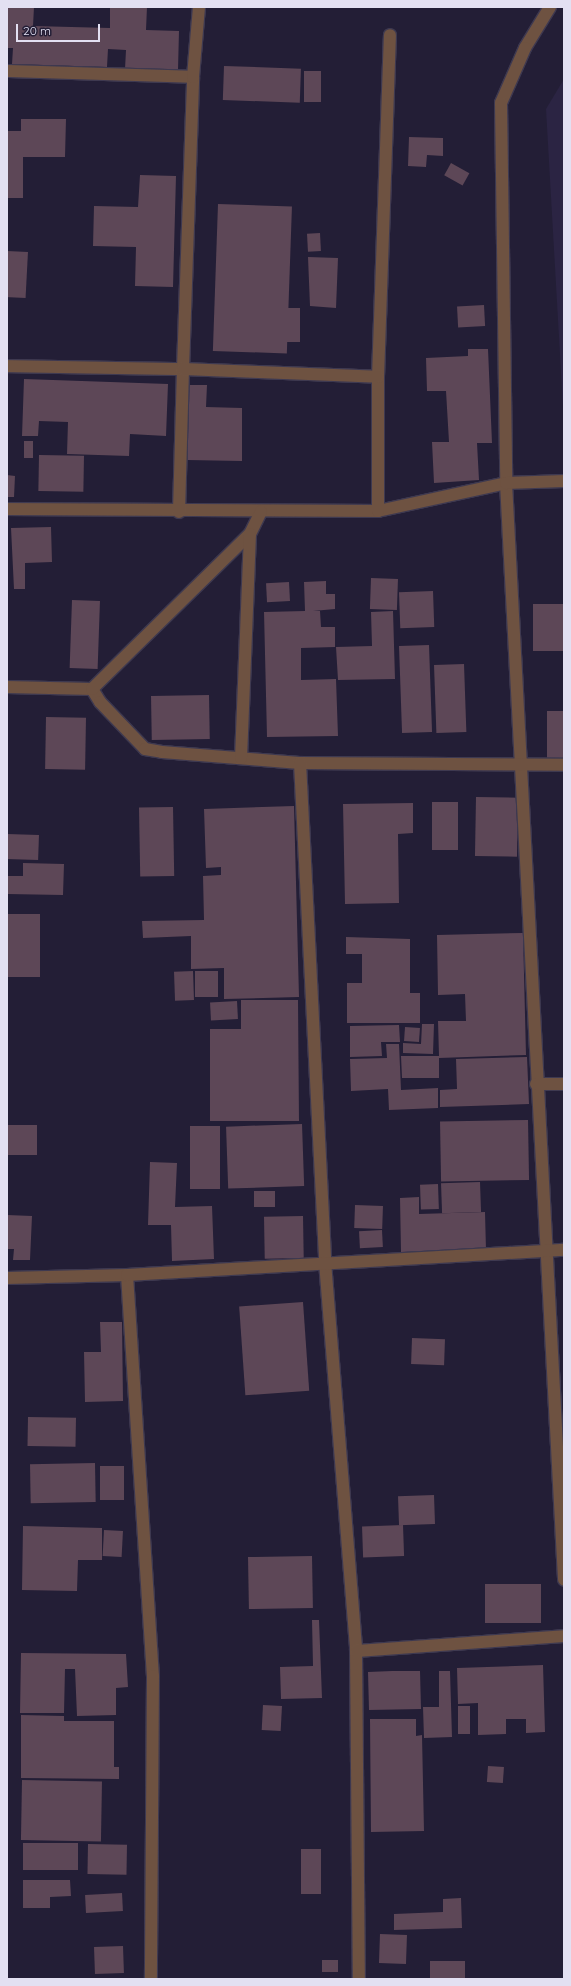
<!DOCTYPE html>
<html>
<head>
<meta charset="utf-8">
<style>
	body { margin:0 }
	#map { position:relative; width:571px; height:1986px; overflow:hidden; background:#231e36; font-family:Quicksand,sans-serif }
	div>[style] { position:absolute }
	.built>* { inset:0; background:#2b2443 }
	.building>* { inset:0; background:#5d4757; transform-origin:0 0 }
	.roads { filter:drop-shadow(1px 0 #3e3950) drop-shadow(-1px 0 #3e3950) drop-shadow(0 1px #3e3950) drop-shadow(0 -1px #3e3950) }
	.street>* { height:12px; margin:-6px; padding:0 6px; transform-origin:6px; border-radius:6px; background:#6e5241 }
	span { translate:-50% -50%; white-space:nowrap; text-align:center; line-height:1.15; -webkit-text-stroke:3px #231e36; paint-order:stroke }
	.frame { position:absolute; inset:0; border:8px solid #e3e0f2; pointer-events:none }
	.scale { position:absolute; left:16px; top:24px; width:84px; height:18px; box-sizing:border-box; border:2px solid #e3e0f2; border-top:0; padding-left:5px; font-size:12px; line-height:14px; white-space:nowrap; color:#e3e0f2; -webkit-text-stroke:3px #231e36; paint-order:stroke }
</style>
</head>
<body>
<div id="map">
	<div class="built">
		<div style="clip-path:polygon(564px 79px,564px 425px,546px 109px)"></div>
	</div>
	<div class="building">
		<div style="clip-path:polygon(7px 7px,34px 7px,33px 26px,110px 28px,110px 7px,147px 7px,146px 30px,179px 31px,178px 70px,125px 69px,126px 50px,108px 49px,107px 67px,12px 64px,13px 48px,7px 48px)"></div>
		<div style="left:224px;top:66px;width:77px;height:34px;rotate:2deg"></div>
		<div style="left:304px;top:71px;width:17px;height:31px"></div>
		<div style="clip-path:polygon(21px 119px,66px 119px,65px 157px,23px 157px,23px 198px,7px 198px,7px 131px,21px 131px)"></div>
		<div style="clip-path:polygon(409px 137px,443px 138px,443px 156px,427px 155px,426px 167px,408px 166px)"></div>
		<div style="left:451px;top:163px;width:21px;height:14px;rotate:29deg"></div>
		<div style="clip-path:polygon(140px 175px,176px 176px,173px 287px,135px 286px,136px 247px,93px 246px,94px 206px,138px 207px)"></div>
		<div style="left:218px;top:204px;width:74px;height:147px;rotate:2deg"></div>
		<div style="left:320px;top:233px;width:18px;height:13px;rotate:87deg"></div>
		<div style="left:7px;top:251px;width:21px;height:46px;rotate:3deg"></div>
		<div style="clip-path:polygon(308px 257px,338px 258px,336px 308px,310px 306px)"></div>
		<div style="left:484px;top:305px;width:21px;height:27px;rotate:87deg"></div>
		<div style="left:285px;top:308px;width:15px;height:34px"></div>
		<div style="clip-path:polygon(468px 349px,488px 349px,492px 443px,477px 443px,479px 480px,434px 483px,432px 442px,449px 442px,446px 391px,427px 391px,426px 358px,468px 356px)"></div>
		<div style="clip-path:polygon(24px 379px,168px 384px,166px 436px,130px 434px,129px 456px,67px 454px,68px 422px,39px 421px,38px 436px,22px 436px)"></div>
		<div style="clip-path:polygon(189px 385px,207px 385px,206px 407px,242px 408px,242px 461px,187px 460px)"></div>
		<div style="left:24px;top:441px;width:9px;height:17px"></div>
		<div style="left:39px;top:455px;width:45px;height:36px;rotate:1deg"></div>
		<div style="clip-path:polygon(7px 475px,15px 476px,14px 497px,7px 497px)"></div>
		<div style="clip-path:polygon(51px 527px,52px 562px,25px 563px,25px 589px,14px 589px,11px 528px)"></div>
		<div style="left:371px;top:578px;width:27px;height:31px;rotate:2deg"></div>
		<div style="clip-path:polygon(326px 581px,326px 594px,335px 594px,335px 609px,313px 611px,320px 611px,321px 627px,335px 627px,335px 647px,301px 648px,301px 680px,336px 679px,338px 736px,267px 737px,264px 612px,305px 611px,304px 582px)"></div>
		<div style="left:289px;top:582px;width:19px;height:23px;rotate:87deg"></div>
		<div style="left:433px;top:591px;width:36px;height:34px;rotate:88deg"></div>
		<div style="left:72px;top:600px;width:28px;height:68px;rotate:2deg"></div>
		<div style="left:564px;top:604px;width:47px;height:31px;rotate:90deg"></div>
		<div style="clip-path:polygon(393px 611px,395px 679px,338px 680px,336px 647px,372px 646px,371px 612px)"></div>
		<div style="left:429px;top:645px;width:87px;height:30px;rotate:88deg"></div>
		<div style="left:464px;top:664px;width:68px;height:30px;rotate:88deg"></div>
		<div style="left:209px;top:695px;width:44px;height:58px;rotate:89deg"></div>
		<div style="left:547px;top:711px;width:17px;height:54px"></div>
		<div style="left:46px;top:717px;width:40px;height:52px;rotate:1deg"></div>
		<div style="left:476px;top:797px;width:42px;height:59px;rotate:1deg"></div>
		<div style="left:432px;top:802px;width:26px;height:48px"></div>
		<div style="clip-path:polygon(413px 803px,413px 833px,398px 834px,399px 903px,345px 904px,343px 804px)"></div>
		<div style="clip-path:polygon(294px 806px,299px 997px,224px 999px,224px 968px,191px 969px,191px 936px,143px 938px,142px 921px,204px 920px,203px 876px,221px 875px,221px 867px,206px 868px,204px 809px)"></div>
		<div style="left:173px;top:807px;width:69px;height:34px;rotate:89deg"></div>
		<div style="left:7px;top:834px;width:32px;height:25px;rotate:2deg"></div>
		<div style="clip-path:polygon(23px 863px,64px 864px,63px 895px,7px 894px,7px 876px,23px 876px)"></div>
		<div style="left:7px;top:914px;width:33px;height:63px"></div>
		<div style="clip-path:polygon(523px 933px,526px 1055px,439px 1058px,439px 1078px,402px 1078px,401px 1056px,439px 1056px,438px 1021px,466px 1021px,465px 994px,438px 995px,437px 935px)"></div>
		<div style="clip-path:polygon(346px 937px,410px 939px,410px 993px,420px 993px,420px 1023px,347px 1023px,347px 983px,362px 983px,362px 954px,346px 954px)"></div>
		<div style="left:193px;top:971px;width:29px;height:19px;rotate:88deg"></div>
		<div style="left:218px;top:971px;width:26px;height:23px;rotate:90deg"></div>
		<div style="clip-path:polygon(241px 1000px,298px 1000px,299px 1121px,210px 1121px,210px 1029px,241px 1029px)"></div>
		<div style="left:237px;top:1001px;width:18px;height:27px;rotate:87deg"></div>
		<div style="clip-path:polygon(422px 1024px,434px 1024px,433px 1054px,403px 1053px,403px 1043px,421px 1044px)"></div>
		<div style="clip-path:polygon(399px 1025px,400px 1042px,381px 1042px,382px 1056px,350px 1057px,350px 1026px)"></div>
		<div style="left:405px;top:1027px;width:15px;height:14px;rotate:4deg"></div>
		<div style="clip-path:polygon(386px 1044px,399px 1044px,401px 1090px,438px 1088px,438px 1108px,389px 1110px,388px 1089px,351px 1091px,350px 1059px,387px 1058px)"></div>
		<div style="clip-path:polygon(527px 1057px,529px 1104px,440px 1107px,440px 1090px,457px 1089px,456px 1059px)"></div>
		<div style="left:528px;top:1120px;width:60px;height:88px;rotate:89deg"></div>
		<div style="left:302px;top:1124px;width:62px;height:76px;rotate:88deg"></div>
		<div style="left:7px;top:1125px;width:30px;height:30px"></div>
		<div style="left:190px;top:1126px;width:30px;height:63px"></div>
		<div style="clip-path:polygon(150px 1162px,177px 1163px,175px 1207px,212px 1206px,214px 1259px,172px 1261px,171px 1225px,148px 1225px)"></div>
		<div style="left:480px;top:1182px;width:30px;height:39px;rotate:88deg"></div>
		<div style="left:438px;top:1184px;width:25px;height:18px;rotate:88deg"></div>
		<div style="left:275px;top:1191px;width:16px;height:21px;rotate:90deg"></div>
		<div style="clip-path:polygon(419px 1197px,419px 1214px,485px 1212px,486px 1250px,401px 1252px,400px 1198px)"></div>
		<div style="left:355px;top:1205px;width:28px;height:23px;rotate:2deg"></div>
		<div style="clip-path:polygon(7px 1215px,32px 1216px,30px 1260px,13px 1260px,14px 1249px,7px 1249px)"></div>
		<div style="left:303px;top:1216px;width:42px;height:39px;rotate:89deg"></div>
		<div style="left:382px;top:1230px;width:17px;height:23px;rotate:87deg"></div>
		<div style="left:303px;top:1302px;width:89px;height:64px;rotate:86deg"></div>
		<div style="clip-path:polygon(100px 1322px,122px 1322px,123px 1401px,85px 1402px,84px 1352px,101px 1352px)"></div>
		<div style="left:412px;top:1338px;width:33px;height:26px;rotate:2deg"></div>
		<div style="left:28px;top:1417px;width:48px;height:29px;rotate:1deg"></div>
		<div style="left:95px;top:1463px;width:39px;height:65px;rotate:89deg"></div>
		<div style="left:100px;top:1466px;width:24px;height:34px"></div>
		<div style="left:434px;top:1495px;width:29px;height:36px;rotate:88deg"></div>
		<div style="left:403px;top:1525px;width:31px;height:41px;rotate:88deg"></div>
		<div style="clip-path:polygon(23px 1526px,102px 1528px,102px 1560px,78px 1560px,77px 1591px,22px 1590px)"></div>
		<div style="left:104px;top:1530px;width:19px;height:26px;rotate:3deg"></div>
		<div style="left:312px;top:1556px;width:52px;height:64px;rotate:89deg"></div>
		<div style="left:541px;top:1584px;width:39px;height:56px;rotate:90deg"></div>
		<div style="clip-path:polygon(312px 1620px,319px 1620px,322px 1698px,281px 1699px,280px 1667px,313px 1666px)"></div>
		<div style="clip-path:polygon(21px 1653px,126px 1654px,128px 1687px,116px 1688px,116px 1715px,77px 1716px,75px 1669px,65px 1669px,64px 1713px,20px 1713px)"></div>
		<div style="clip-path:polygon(543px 1665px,545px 1732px,526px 1733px,526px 1719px,506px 1719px,506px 1734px,478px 1735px,478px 1703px,458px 1704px,457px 1668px)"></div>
		<div style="clip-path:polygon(392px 1671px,420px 1671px,421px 1709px,369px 1710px,368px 1672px)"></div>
		<div style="clip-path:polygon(439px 1671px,450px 1671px,452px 1737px,424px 1738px,423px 1707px,439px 1707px)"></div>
		<div style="left:263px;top:1705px;width:19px;height:25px;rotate:3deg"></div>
		<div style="left:458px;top:1706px;width:12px;height:28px"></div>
		<div style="clip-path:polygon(21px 1715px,64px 1716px,64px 1721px,114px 1721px,114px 1767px,119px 1767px,119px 1779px,21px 1778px)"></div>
		<div style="clip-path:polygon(370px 1719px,416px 1719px,416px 1736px,422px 1735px,424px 1831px,371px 1832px)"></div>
		<div style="left:488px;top:1766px;width:16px;height:16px;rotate:4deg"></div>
		<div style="left:22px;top:1780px;width:80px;height:60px;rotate:1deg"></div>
		<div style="left:23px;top:1843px;width:55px;height:27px"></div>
		<div style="left:88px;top:1844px;width:39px;height:30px;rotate:1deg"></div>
		<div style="left:301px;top:1849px;width:20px;height:45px"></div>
		<div style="clip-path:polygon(23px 1880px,70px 1880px,71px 1896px,50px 1897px,50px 1908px,23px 1908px)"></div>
		<div style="left:122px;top:1893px;width:18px;height:37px;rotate:87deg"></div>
		<div style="clip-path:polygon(461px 1898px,462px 1928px,394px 1930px,394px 1914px,443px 1912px,443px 1899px)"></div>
		<div style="left:380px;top:1934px;width:27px;height:29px;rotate:2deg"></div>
		<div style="left:123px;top:1946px;width:27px;height:29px;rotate:88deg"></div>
		<div style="left:338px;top:1960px;width:12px;height:16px;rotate:90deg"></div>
		<div style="left:465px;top:1961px;width:18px;height:35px;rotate:90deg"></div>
	</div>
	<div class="roads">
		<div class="street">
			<div style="left:550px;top:7px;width:48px;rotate:121.4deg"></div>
			<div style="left:525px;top:48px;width:60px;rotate:113.6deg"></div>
			<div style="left:501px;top:103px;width:380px;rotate:89.2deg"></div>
			<div style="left:506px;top:483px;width:1098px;rotate:86.97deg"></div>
			<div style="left:7px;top:71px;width:186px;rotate:1.8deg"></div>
			<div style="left:7px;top:366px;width:176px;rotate:1deg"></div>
			<div style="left:183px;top:369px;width:292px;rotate:-88deg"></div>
			<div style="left:193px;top:77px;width:70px;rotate:-85.1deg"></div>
			<div style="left:7px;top:509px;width:371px;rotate:0.3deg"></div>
			<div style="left:378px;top:511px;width:131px;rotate:-12.3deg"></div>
			<div style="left:506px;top:483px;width:58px;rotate:-2deg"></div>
			<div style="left:378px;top:511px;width:134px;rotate:-90deg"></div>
			<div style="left:378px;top:377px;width:342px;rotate:-88deg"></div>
			<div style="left:179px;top:512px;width:143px;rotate:-88.4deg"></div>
			<div style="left:183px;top:369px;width:195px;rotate:2.3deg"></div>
			<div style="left:7px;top:687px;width:85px;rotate:1.3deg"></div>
			<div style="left:92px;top:689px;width:15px;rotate:58deg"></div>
			<div style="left:100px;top:702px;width:65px;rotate:46.2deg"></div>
			<div style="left:145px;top:749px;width:17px;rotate:10deg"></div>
			<div style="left:162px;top:752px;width:138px;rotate:4.6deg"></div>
			<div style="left:300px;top:763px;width:264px;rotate:0.4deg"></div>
			<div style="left:92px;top:689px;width:221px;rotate:-44.5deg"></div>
			<div style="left:250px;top:534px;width:25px;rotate:-64deg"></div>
			<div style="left:241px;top:758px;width:224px;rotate:-87.7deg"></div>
			<div style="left:300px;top:763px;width:500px;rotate:87.1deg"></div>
			<div style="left:325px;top:1262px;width:390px;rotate:85.4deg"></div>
			<div style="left:356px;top:1651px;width:328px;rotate:89.5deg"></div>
			<div style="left:536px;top:1084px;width:28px"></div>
			<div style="left:127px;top:1275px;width:402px;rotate:86.3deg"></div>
			<div style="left:153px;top:1676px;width:303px;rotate:90.4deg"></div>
			<div style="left:7px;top:1278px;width:120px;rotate:-1.4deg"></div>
			<div style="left:127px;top:1275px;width:438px;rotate:-3.3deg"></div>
			<div style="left:356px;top:1651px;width:209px;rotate:-4.1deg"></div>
		</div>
	</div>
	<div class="frame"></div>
	<div class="scale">20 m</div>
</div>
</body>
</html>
